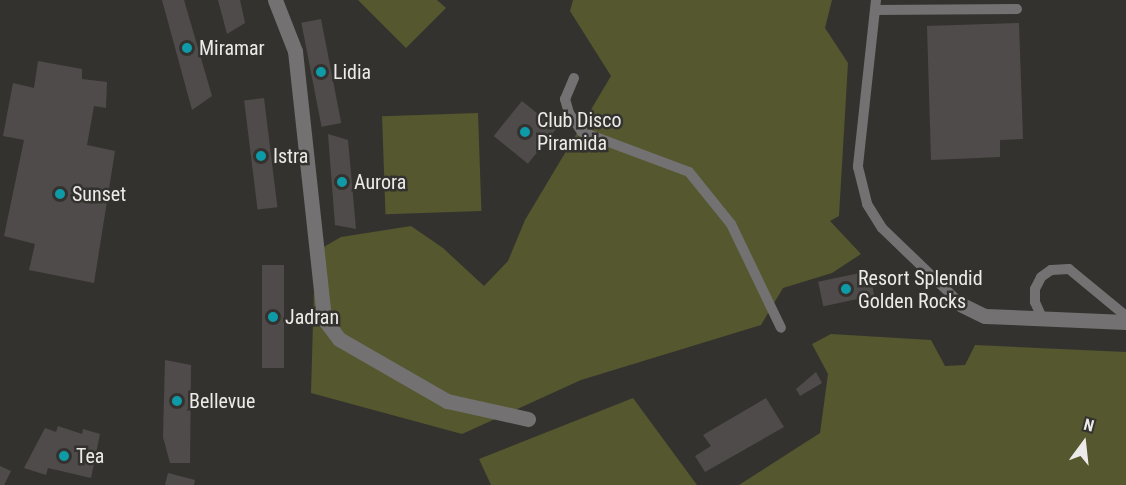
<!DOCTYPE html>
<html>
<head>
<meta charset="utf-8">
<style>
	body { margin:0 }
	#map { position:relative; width:1126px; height:485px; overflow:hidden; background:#34322f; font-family:"Roboto Condensed",sans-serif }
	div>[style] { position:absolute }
	.green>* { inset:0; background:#55572e; transform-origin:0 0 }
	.building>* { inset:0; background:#504b4b; transform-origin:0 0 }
	.service>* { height:10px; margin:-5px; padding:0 5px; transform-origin:5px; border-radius:5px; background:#737171 }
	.minor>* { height:15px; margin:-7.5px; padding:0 7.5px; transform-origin:7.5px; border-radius:7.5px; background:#737171 }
	.dots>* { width:16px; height:16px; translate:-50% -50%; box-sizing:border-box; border:3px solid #34322f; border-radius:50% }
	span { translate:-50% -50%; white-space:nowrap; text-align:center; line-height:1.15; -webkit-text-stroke:5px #34322f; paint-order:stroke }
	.poi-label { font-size:20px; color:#edebe9 }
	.left { translate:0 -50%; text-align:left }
	.north { position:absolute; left:1054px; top:413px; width:60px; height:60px; -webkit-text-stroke:4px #34322f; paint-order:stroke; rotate:15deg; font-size:16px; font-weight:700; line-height:24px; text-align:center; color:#edebe9 }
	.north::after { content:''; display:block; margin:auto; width:21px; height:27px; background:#edebe9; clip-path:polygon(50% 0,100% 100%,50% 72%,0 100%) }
</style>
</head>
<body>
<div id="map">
	<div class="green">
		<div style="clip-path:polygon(358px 0,437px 0,446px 8px,406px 48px)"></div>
		<div style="clip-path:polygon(573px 0,832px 0,825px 28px,848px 63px,839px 216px,830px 221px,861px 254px,832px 273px,783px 288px,761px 325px,581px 380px,462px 434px,311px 393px,315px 252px,341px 237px,411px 226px,443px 248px,484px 286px,508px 261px,525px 220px,611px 76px,570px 11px)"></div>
		<div style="left:478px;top:113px;width:98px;height:96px;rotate:88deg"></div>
		<div style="clip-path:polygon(831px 334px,931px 340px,945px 366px,965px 365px,975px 345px,1126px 352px,1126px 485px,739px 485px,820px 433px,828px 374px,812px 344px)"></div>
		<div style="clip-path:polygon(633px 398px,697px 485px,491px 485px,479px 459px)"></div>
	</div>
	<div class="building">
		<div style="clip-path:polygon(162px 0,184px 0,212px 96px,192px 110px)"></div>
		<div style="clip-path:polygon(218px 0,240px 0,245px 23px,227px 34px)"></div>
		<div style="left:321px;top:19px;width:106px;height:20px;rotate:79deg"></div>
		<div style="clip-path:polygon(1019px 23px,1023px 139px,1000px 140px,1000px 157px,931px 160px,927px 26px)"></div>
		<div style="clip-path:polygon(38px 61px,82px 69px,82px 79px,107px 82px,106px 108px,94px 106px,87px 145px,115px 151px,94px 283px,29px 270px,35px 244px,4px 236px,24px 140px,3px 136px,13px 83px,34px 88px)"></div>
		<div style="left:264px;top:98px;width:110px;height:20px;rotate:83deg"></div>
		<div style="left:522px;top:101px;width:44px;height:45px;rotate:39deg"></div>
		<div style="clip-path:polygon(328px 134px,348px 140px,356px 229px,335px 225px)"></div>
		<div style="left:284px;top:265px;width:103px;height:22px;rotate:90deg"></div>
		<div style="left:869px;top:271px;width:25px;height:52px;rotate:78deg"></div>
		<div style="clip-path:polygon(165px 360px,191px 365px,190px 463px,170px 463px,163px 437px)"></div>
		<div style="clip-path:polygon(816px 372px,822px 383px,800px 396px,796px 389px)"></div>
		<div style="clip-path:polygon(766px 398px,784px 427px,705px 472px,695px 456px,711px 446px,703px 435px)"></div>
		<div style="clip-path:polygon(58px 426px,82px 434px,83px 429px,100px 434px,91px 478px,48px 468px,46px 475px,24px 468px,45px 428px,56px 432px)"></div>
		<div style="clip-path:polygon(0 466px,11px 471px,4px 485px,0 485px)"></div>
		<div style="clip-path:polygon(168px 473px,195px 480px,194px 485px,165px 485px)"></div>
	</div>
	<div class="service">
		<div style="left:876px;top:0;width:168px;rotate:96.2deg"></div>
		<div style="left:858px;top:167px;width:38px;rotate:76deg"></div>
		<div style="left:867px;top:204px;width:28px;rotate:58deg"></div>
		<div style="left:882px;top:228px;width:111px;rotate:43.9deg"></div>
		<div style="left:875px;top:10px;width:142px;rotate:-0.4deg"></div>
		<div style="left:574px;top:78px;width:23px;rotate:113deg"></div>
		<div style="left:565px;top:99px;width:15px;rotate:74deg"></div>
		<div style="left:569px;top:113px;width:23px;rotate:56deg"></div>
		<div style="left:582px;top:132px;width:114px;rotate:20.5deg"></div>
		<div style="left:689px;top:172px;width:67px;rotate:51.1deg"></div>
		<div style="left:731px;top:224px;width:115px;rotate:64.3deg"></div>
		<div style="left:1043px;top:320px;width:20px;rotate:-114deg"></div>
		<div style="left:1035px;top:302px;width:13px;rotate:-90deg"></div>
		<div style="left:1035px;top:289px;width:13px;rotate:-63deg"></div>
		<div style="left:1041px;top:277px;width:12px;rotate:-35deg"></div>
		<div style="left:1051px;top:270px;width:18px;rotate:-3deg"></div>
		<div style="left:1069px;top:269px;width:74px;rotate:39.5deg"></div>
	</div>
	<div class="minor">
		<div style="left:275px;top:0;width:55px;rotate:68.6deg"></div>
		<div style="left:295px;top:51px;width:270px;rotate:83.8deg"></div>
		<div style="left:324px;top:319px;width:25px;rotate:53deg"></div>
		<div style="left:339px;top:339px;width:125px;rotate:29.9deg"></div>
		<div style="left:447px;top:401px;width:83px;rotate:12.5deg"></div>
		<div style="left:962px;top:305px;width:25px;rotate:26deg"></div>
		<div style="left:985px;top:316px;width:141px;rotate:2.4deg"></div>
	</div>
	<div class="dots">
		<div style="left:187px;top:48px;background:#0f9aa8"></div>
		<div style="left:321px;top:72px;background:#0f9aa8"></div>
		<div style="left:525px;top:132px;background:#0f9aa8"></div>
		<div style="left:261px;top:156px;background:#0f9aa8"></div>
		<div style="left:342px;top:182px;background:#0f9aa8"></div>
		<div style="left:60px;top:194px;background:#0f9aa8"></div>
		<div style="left:846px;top:289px;background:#0f9aa8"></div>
		<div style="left:273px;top:317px;background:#0f9aa8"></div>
		<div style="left:177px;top:401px;background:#0f9aa8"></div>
		<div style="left:64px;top:456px;background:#0f9aa8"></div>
	</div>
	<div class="poi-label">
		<span class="left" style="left:199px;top:48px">Miramar</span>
		<span class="left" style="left:333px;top:72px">Lidia</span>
		<span class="left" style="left:537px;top:132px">Club Disco<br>Piramida</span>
		<span class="left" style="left:273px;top:156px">Istra</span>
		<span class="left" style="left:354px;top:182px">Aurora</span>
		<span class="left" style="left:72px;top:194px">Sunset</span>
		<span class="left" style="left:858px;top:290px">Resort Splendid<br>Golden Rocks</span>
		<span class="left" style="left:285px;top:317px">Jadran</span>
		<span class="left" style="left:189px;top:401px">Bellevue</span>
		<span class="left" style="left:76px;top:456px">Tea</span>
	</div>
	<div class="north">N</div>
</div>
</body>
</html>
